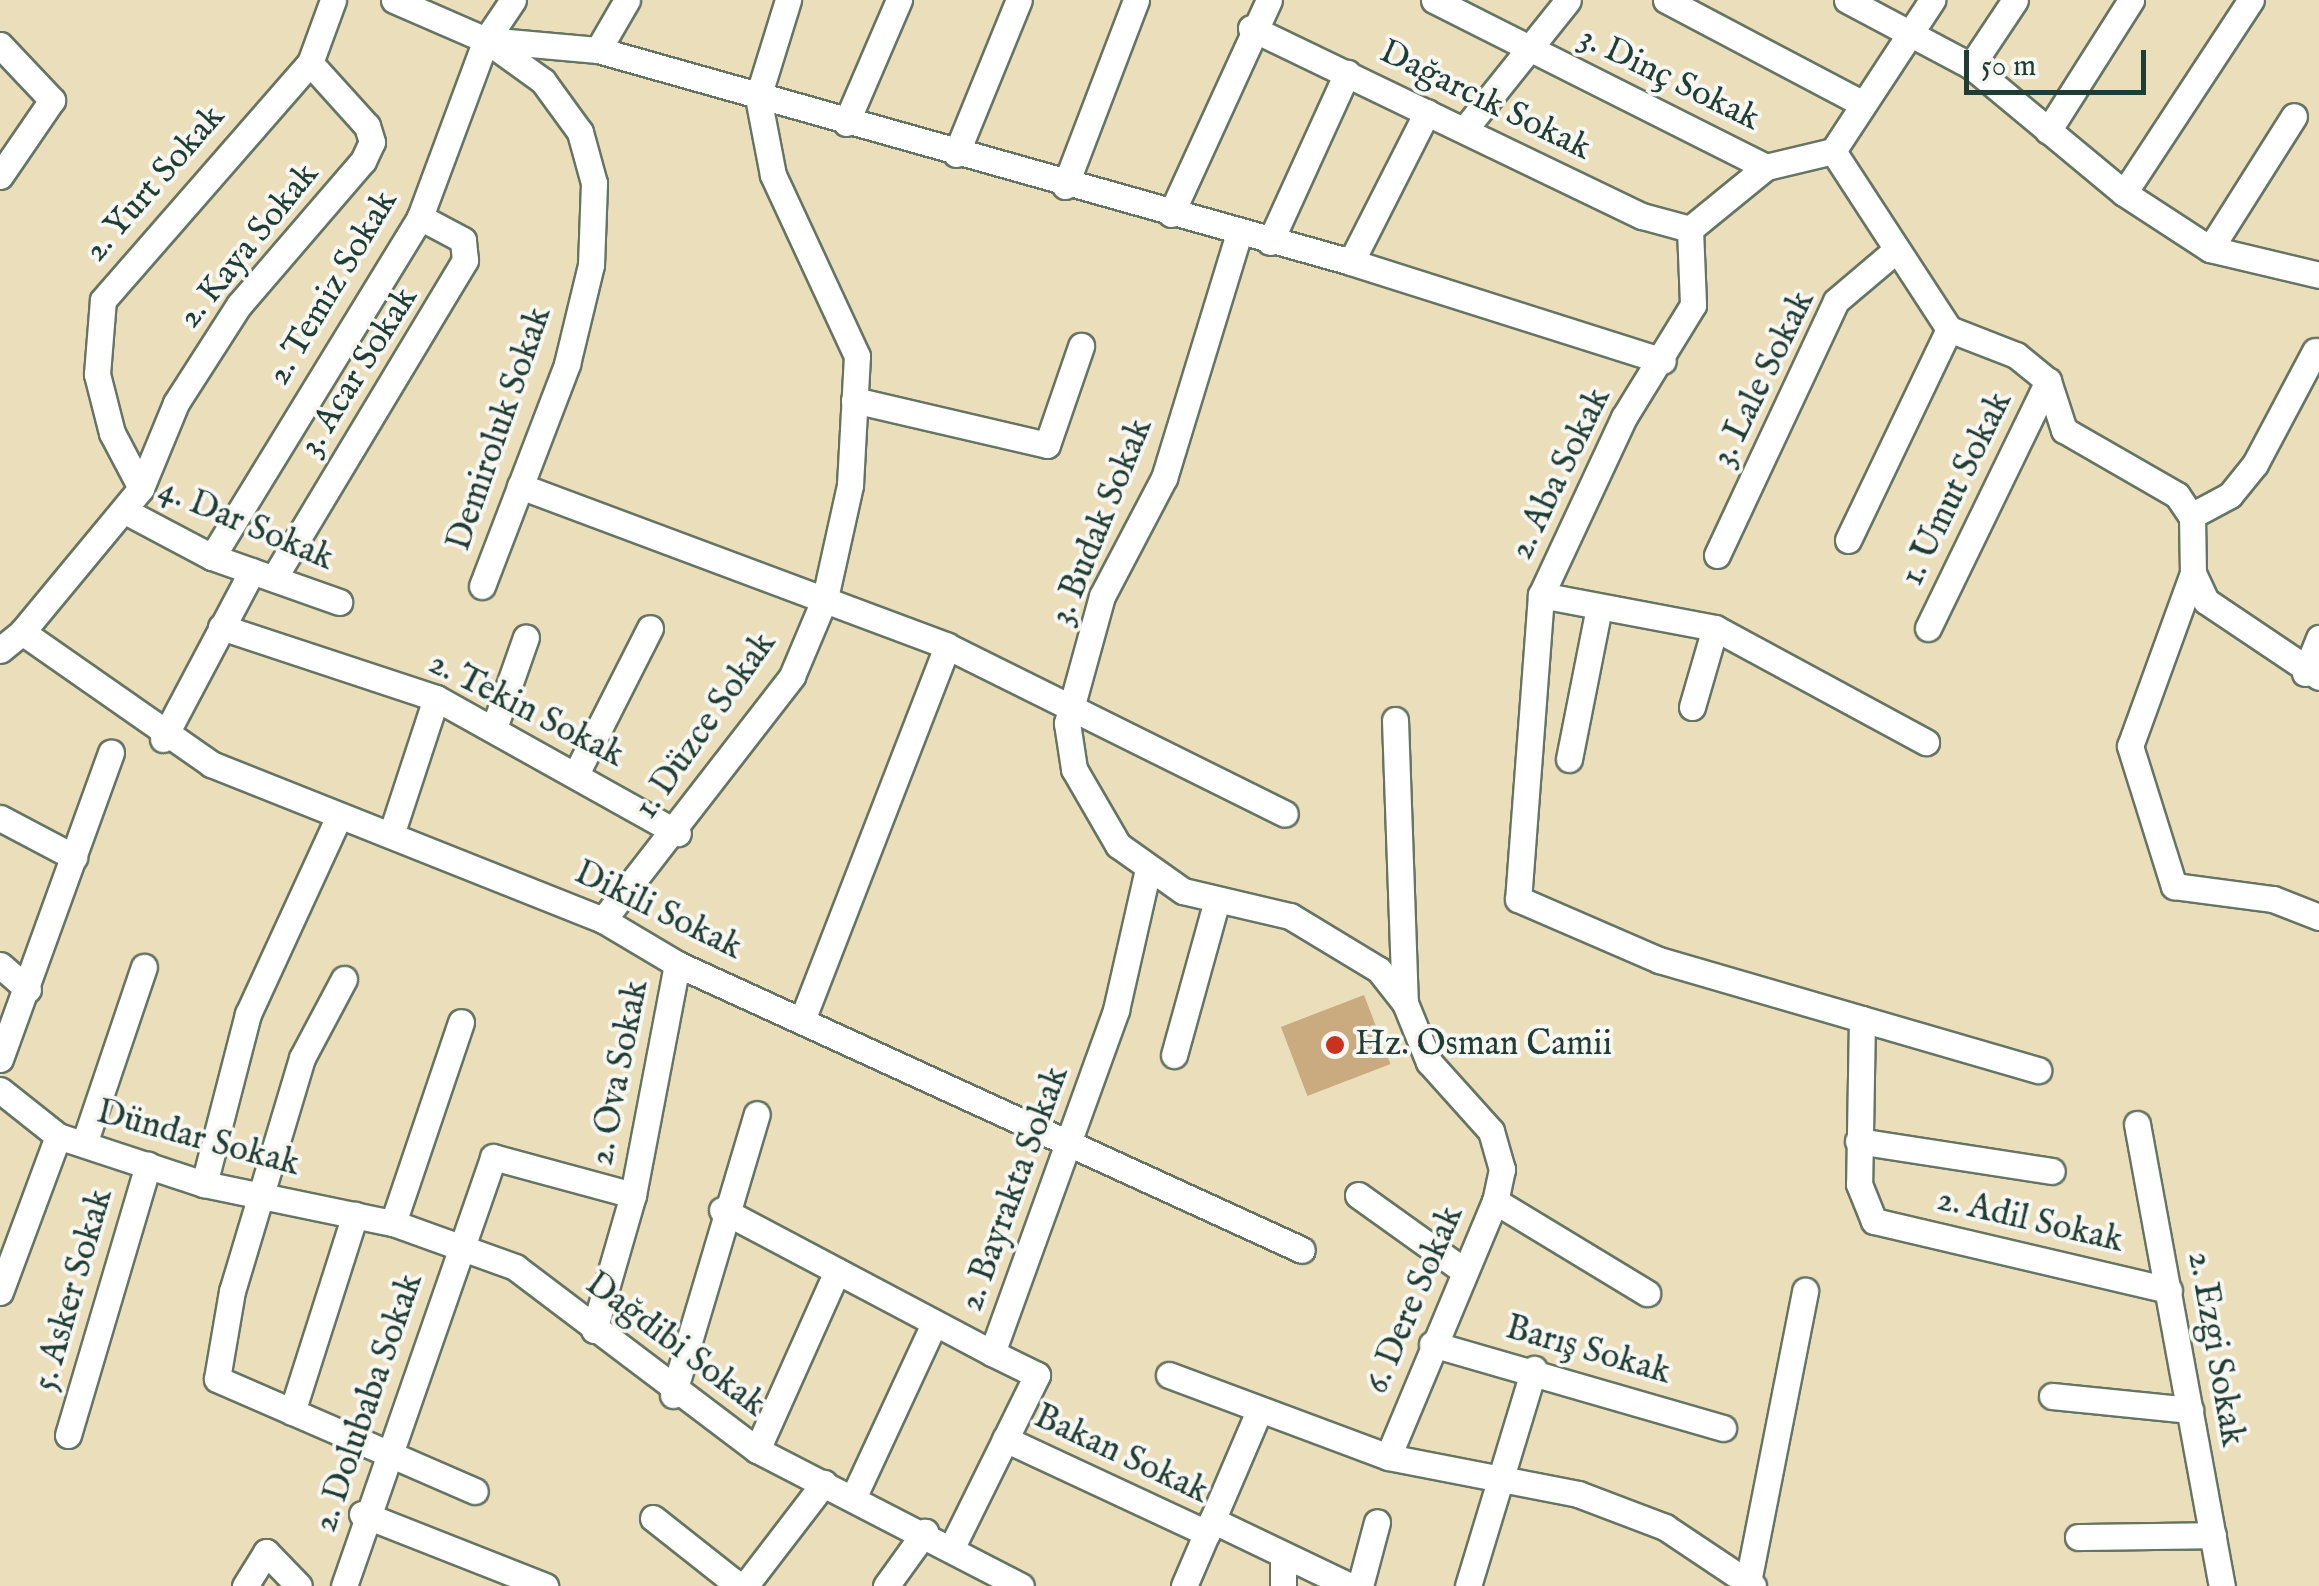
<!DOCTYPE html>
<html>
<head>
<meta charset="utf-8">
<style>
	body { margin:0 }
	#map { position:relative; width:2319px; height:1586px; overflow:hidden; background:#ebdebb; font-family:"IM FELL English",serif }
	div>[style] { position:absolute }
	.building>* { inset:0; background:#caaa7f; transform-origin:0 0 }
	.roads { filter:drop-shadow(2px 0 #667563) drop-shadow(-2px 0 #667563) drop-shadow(0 2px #667563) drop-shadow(0 -2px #667563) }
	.minor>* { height:25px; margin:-12.5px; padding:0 12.5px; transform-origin:12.5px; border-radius:12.5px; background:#fff }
	.dots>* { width:28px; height:28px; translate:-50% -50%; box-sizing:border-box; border:5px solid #f6f6f2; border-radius:50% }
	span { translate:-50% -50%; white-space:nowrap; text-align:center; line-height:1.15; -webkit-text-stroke:8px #f6f6f2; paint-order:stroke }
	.street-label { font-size:35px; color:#1f3d34 }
	.poi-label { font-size:35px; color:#1f3d34 }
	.left { translate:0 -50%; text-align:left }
	.scale { position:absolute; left:1964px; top:50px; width:182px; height:45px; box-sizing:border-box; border:5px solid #1f3d34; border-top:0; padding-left:12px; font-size:30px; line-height:35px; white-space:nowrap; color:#1f3d34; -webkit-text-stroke:8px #f6f6f2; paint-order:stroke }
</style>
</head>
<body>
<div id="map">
	<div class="building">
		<div style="left:1364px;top:995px;width:74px;height:89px;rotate:69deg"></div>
	</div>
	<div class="roads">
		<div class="minor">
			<div style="left:394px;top:0;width:100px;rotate:23.5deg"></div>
			<div style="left:486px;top:40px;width:112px;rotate:5.1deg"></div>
			<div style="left:598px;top:50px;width:782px;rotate:15.72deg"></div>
			<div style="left:1351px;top:262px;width:327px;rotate:17.6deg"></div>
			<div style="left:1434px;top:0;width:372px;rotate:26.7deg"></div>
			<div style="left:1666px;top:0;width:221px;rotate:27.8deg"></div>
			<div style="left:1847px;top:0;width:140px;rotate:28deg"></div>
			<div style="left:1971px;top:66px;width:199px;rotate:39.7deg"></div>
			<div style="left:2124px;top:193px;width:103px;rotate:33.1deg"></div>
			<div style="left:2210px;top:249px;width:112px;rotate:13.4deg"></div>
			<div style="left:1251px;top:28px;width:434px;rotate:25.7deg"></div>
			<div style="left:1642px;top:216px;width:50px;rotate:15.2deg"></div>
			<div style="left:0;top:45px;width:76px;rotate:46.6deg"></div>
			<div style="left:52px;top:100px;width:92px;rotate:124.4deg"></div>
			<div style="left:598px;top:50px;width:58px;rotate:-59.9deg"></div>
			<div style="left:1971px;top:66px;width:79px;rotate:-56.3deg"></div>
			<div style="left:846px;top:123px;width:134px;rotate:-66.7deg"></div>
			<div style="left:1464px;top:130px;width:166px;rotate:-51.3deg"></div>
			<div style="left:2048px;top:131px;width:155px;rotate:-57.6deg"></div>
			<div style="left:1833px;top:151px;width:181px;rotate:-56.7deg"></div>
			<div style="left:956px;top:154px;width:166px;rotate:-67.8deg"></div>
			<div style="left:1065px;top:186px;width:199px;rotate:-69.1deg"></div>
			<div style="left:2124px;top:193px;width:231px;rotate:-56.7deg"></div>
			<div style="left:1171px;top:214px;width:235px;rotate:-65.4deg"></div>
			<div style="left:1690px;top:229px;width:76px;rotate:87.7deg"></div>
			<div style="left:1693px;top:305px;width:132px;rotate:121.6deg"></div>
			<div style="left:1624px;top:417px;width:196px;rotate:115deg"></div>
			<div style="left:1541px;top:595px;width:305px;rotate:94.3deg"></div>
			<div style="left:1518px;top:899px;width:154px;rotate:23.4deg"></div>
			<div style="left:1659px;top:960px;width:395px;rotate:16.2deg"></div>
			<div style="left:1690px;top:229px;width:98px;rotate:-39.2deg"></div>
			<div style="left:1766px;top:167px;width:69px;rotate:-13.4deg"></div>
			<div style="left:1833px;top:151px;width:212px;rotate:56.9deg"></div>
			<div style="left:1949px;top:329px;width:72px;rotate:21.2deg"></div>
			<div style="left:2016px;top:355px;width:41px;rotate:39.1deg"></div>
			<div style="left:2048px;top:381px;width:52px;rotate:71.9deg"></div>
			<div style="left:2064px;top:430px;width:130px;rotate:29.9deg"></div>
			<div style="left:2177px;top:495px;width:27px;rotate:56deg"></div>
			<div style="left:2192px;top:517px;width:56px;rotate:89deg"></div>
			<div style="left:2193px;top:573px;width:31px;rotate:65deg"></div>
			<div style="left:2206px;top:601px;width:136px;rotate:33.9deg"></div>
			<div style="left:1239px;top:233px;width:256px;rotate:107deg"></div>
			<div style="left:1164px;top:478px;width:133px;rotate:117.7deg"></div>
			<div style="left:1102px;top:596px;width:132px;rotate:105.4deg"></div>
			<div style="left:1067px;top:723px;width:47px;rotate:81.3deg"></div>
			<div style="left:1074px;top:769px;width:88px;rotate:59.9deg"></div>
			<div style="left:1118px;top:845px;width:80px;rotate:35.3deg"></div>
			<div style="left:1183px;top:891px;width:110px;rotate:13.2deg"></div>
			<div style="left:1290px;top:916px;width:104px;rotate:31.2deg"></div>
			<div style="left:1379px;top:970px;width:42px;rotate:51.8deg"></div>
			<div style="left:1405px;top:1003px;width:64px;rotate:67.9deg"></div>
			<div style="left:1429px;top:1062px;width:93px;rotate:48.1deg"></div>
			<div style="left:1491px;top:1131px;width:40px;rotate:74deg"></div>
			<div style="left:1502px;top:1169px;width:33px;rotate:102deg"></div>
			<div style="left:1495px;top:1201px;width:277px;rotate:112.7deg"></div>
			<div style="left:1270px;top:242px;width:186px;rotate:-65.5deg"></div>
			<div style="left:2210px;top:249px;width:157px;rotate:-57.7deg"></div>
			<div style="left:1351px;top:262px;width:168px;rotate:-63.1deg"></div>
			<div style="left:854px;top:400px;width:198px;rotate:13.1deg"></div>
			<div style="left:1047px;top:445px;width:105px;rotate:-71deg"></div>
			<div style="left:520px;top:486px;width:456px;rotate:20.5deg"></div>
			<div style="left:947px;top:646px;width:377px;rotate:26.4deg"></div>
			<div style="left:141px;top:488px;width:62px;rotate:-117.8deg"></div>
			<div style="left:112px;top:433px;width:61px;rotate:-104.3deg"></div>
			<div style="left:97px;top:374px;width:74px;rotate:-85.4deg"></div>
			<div style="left:103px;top:300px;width:315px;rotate:-48.9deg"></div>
			<div style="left:310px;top:63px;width:67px;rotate:-69.9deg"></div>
			<div style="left:125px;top:511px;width:98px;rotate:27.9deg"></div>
			<div style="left:212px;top:557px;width:135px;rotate:19.5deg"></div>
			<div style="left:2191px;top:516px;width:44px;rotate:-28.3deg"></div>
			<div style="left:2230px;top:495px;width:40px;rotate:-51deg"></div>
			<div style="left:2255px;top:464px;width:128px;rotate:-62deg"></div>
			<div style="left:1848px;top:540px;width:234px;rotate:-64.4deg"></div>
			<div style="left:1717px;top:555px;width:280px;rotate:-64.9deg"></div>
			<div style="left:1836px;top:301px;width:77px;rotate:-40.3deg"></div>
			<div style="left:212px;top:557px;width:399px;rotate:-58.5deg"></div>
			<div style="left:420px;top:217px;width:189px;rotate:-69.6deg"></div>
			<div style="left:486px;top:40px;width:48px;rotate:-56deg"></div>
			<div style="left:2193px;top:573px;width:184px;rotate:110deg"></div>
			<div style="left:2130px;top:746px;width:147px;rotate:72.6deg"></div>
			<div style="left:2174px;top:886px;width:100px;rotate:7.5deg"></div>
			<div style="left:2273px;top:899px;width:49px;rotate:21.4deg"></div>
			<div style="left:274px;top:578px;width:371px;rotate:-59deg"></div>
			<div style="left:465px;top:260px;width:20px;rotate:-96deg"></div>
			<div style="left:463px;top:240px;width:49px;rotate:-151.9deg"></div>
			<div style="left:482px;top:586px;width:238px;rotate:-69deg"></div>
			<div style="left:567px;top:364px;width:102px;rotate:-76.4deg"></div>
			<div style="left:591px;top:265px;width:82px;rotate:-87.9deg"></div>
			<div style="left:594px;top:183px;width:53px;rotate:-105.4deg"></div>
			<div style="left:580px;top:132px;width:63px;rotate:-126deg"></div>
			<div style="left:543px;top:81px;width:70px;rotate:-144.3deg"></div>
			<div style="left:1541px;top:595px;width:177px;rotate:10.7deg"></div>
			<div style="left:1715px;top:628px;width:240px;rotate:28.4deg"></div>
			<div style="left:221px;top:627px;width:226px;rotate:18.3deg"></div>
			<div style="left:436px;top:698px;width:277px;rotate:29.2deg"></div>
			<div style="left:1928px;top:628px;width:275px;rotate:-64.1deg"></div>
			<div style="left:22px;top:632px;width:187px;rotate:-50.4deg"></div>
			<div style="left:141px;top:488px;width:92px;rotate:-67.6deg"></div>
			<div style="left:176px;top:403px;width:117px;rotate:-57.3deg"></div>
			<div style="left:239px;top:305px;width:190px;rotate:-49.3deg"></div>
			<div style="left:363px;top:161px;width:21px;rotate:-65deg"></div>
			<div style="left:372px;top:142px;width:17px;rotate:-107deg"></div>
			<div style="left:367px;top:126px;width:85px;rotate:-132.1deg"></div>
			<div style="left:0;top:650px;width:28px;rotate:-39deg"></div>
			<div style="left:22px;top:632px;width:231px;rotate:34.9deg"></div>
			<div style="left:211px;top:764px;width:422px;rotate:21.7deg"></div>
			<div style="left:603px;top:920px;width:86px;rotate:30.7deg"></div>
			<div style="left:677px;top:964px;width:687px;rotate:24.59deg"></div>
			<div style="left:2305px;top:673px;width:38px;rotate:-68deg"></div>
			<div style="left:1692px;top:707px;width:82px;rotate:-73.8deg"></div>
			<div style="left:1395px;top:720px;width:283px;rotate:88deg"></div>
			<div style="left:494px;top:728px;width:96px;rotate:-70.6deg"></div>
			<div style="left:163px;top:739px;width:190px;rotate:-62.1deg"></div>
			<div style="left:1569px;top:759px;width:154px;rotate:-78.8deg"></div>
			<div style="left:578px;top:770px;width:159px;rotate:-63.1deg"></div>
			<div style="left:0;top:818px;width:84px;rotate:27.8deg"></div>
			<div style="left:391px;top:835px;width:144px;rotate:-71.8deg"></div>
			<div style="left:603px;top:920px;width:309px;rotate:-52.2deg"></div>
			<div style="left:792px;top:676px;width:85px;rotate:-67.1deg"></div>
			<div style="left:825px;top:598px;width:116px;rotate:-77.5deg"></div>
			<div style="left:850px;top:485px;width:129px;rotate:-86.9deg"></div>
			<div style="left:857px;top:356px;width:200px;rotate:-114.9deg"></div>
			<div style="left:773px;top:175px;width:79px;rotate:-100.9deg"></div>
			<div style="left:758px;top:97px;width:102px;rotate:-72.8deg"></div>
			<div style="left:0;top:965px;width:37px;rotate:41deg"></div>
			<div style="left:344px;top:979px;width:89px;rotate:118deg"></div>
			<div style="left:302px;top:1058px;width:243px;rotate:106.7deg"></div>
			<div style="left:232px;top:1291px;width:89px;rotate:99.7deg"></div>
			<div style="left:217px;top:1379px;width:281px;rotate:23.5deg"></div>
			<div style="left:804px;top:1015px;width:396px;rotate:-68.8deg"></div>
			<div style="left:1862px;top:1019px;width:165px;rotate:91deg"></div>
			<div style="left:1859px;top:1184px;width:40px;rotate:68deg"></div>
			<div style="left:1874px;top:1221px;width:303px;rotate:13.2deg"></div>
			<div style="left:1174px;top:1055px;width:161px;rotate:-74.5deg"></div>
			<div style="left:0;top:1059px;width:326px;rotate:-70.1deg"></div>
			<div style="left:0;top:1090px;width:74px;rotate:38.4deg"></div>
			<div style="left:58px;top:1136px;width:154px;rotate:18.2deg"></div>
			<div style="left:204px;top:1184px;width:193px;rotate:11.7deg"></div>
			<div style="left:393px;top:1223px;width:130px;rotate:19.8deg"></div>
			<div style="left:515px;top:1267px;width:303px;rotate:37.1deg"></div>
			<div style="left:757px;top:1450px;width:297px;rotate:27.3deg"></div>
			<div style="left:2137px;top:1124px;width:470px;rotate:79.6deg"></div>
			<div style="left:1858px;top:1141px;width:196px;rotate:8.8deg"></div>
			<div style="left:84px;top:1144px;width:187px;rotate:-71.3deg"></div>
			<div style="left:204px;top:1184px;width:176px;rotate:-75.5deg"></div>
			<div style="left:248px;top:1014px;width:216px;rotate:-65.3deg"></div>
			<div style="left:1358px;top:1195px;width:125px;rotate:35.6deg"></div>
			<div style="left:1495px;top:1201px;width:178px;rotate:31.2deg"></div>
			<div style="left:722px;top:1210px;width:306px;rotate:27.9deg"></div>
			<div style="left:393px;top:1223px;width:212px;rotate:-71.3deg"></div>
			<div style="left:0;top:1292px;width:166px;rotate:-69.6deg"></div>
			<div style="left:594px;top:1330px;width:141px;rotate:-73.9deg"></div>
			<div style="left:633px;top:1195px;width:235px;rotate:-79.2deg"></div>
			<div style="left:1432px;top:1344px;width:303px;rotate:16.1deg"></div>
			<div style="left:1169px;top:1375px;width:234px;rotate:20.5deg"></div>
			<div style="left:1388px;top:1457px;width:194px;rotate:11deg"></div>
			<div style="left:1578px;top:1494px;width:93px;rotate:20.8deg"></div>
			<div style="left:1665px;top:1527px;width:106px;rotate:33.8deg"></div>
			<div style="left:673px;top:1395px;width:293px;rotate:-73.4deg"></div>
			<div style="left:2052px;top:1396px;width:139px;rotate:5.8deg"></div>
			<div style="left:292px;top:1412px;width:207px;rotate:-72.3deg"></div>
			<div style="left:68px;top:1435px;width:282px;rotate:-73.5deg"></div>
			<div style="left:1005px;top:1439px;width:223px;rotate:25deg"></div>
			<div style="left:757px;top:1450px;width:196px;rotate:-65.9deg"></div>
			<div style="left:854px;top:1496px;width:190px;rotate:-65.1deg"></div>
			<div style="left:362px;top:1514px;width:197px;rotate:21.5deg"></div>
			<div style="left:653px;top:1518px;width:110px;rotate:38.3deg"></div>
			<div style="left:1212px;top:1520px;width:153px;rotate:25.6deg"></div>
			<div style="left:2078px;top:1537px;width:135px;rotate:-0.8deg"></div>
			<div style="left:952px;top:1547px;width:192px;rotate:-63.7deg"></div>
			<div style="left:1037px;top:1375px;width:50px;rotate:-153.9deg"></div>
			<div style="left:992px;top:1353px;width:365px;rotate:-70.1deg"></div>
			<div style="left:1116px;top:1010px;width:140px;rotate:-77.2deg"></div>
			<div style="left:1748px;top:1582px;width:297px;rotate:-78.9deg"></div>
			<div style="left:245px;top:1586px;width:40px;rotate:-58deg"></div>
			<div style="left:266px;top:1552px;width:47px;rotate:45.9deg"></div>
			<div style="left:344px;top:1586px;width:454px;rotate:-70.8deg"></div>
			<div style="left:493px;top:1157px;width:145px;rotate:15.2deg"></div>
			<div style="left:745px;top:1586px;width:130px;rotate:-52.5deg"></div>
			<div style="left:886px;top:1586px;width:67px;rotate:-54.2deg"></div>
			<div style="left:1184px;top:1586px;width:188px;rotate:-66.8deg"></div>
			<div style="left:1283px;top:1586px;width:26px;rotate:-90deg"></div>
			<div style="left:1360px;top:1586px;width:66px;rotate:-75.1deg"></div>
			<div style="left:1468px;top:1586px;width:227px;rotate:-73.1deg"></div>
		</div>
	</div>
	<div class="dots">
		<div style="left:1335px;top:1045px;background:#c8321e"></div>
	</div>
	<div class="street-label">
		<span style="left:1669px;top:79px;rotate:26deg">3. Dinç Sokak</span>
		<span style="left:1485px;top:101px;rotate:26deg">Dağarcık Sokak</span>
		<span style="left:155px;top:184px;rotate:-49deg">2. Yurt Sokak</span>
		<span style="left:249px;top:246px;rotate:-51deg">2. Kaya Sokak</span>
		<span style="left:333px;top:288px;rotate:-59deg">2. Temiz Sokak</span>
		<span style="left:359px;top:372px;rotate:-58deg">3. Acar Sokak</span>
		<span style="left:1764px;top:379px;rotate:-64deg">3. Lale Sokak</span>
		<span style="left:500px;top:429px;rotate:-71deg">Demiroluk Sokak</span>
		<span style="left:1561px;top:474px;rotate:-64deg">2. Aba Sokak</span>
		<span style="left:1957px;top:489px;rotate:-64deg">1. Umut Sokak</span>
		<span style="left:1102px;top:522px;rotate:-68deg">3. Budak Sokak</span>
		<span style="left:246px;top:525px;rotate:23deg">4. Dar Sokak</span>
		<span style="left:526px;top:710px;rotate:27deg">2. Tekin Sokak</span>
		<span style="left:706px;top:726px;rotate:-55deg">1. Düzce Sokak</span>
		<span style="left:658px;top:911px;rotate:26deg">Dikili Sokak</span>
		<span style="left:620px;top:1073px;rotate:-79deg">2. Ova Sokak</span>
		<span style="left:198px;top:1139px;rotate:15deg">Dündar Sokak</span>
		<span style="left:1015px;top:1189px;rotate:-70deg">2. Bayrakta Sokak</span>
		<span style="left:2030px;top:1221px;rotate:13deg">2. Adil Sokak</span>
		<span style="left:74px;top:1290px;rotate:-74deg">5. Asker Sokak</span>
		<span style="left:1415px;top:1300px;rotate:-67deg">6. Dere Sokak</span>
		<span style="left:675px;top:1345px;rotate:37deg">Dağdibi Sokak</span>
		<span style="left:2215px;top:1349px;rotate:80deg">2. Ezgi Sokak</span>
		<span style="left:1588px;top:1351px;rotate:16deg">Barış Sokak</span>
		<span style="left:369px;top:1403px;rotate:-71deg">2. Dolubaba Sokak</span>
		<span style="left:1121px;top:1455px;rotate:25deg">Bakan Sokak</span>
	</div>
	<div class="poi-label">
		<span class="left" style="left:1355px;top:1045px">Hz. Osman Camii</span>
	</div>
	<div class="scale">50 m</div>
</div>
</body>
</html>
